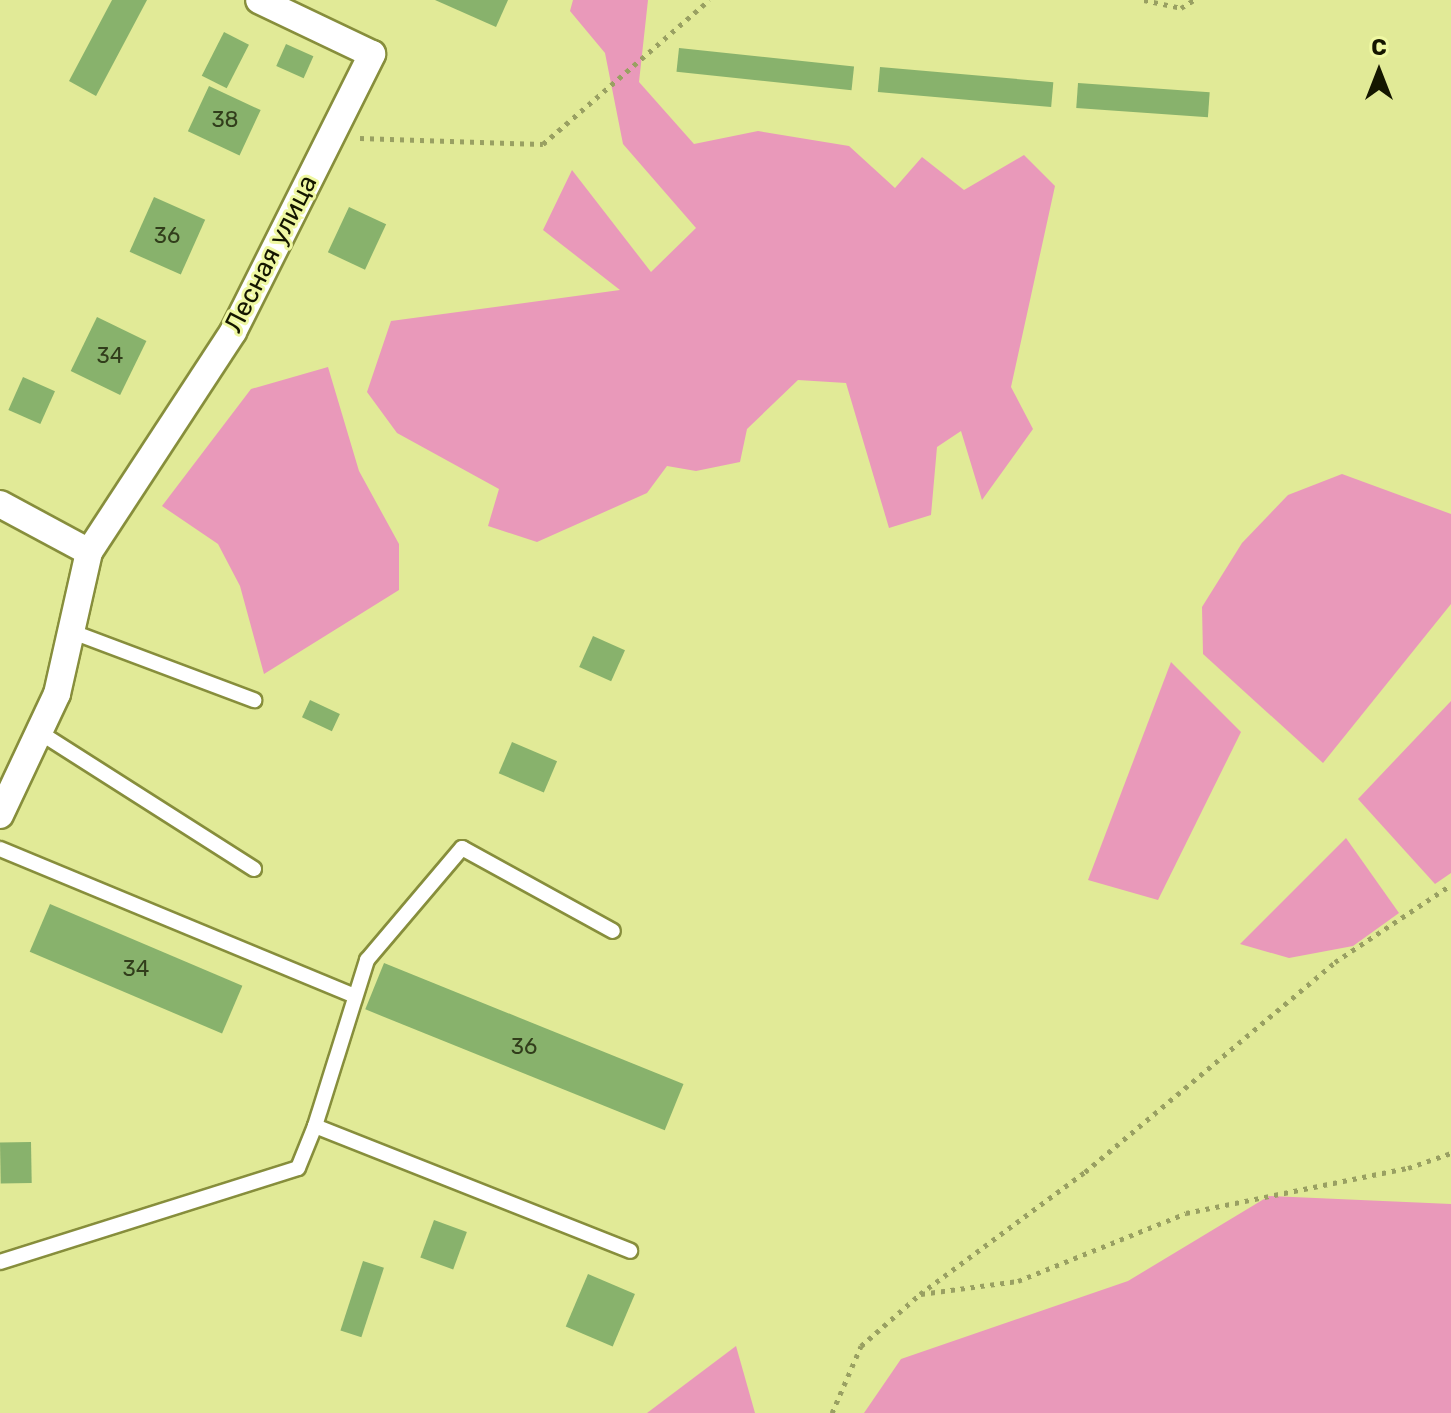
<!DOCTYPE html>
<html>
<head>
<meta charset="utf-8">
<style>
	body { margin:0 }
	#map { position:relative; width:1451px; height:1413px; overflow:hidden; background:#e1ea97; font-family:Rubik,sans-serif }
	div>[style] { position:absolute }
	.green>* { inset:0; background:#e999ba }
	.building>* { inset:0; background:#88b26c; transform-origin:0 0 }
	.path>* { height:5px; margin-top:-2.5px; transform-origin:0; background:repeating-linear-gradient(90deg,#99a062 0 4px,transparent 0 10px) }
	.roads { filter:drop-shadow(2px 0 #878e3c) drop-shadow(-2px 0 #878e3c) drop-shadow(0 2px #878e3c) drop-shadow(0 -2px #878e3c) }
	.service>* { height:14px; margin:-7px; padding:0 7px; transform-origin:7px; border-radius:7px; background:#fff }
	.minor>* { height:26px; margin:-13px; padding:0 13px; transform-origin:13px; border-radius:13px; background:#fff }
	span { translate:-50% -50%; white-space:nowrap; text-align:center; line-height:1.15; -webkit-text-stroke:6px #eff8a3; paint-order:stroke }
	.number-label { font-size:22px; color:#313d1b }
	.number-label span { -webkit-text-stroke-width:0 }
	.street-label { font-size:26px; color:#141600 }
	.north { position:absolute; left:1339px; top:32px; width:80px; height:80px; -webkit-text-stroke:6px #eff8a3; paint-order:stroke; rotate:0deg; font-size:22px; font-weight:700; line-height:32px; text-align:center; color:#141600 }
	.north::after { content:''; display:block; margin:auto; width:28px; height:36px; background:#141600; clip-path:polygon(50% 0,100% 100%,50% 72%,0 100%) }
</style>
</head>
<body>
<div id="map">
	<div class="green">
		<div style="clip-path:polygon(573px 0,648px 0,639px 82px,694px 144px,758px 131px,849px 146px,895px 188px,922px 157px,964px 190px,1024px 155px,1055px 186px,1011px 387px,1033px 429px,982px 500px,961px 431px,937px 447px,931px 515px,889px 528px,846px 383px,798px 380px,747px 429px,740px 462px,696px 471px,667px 466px,647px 493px,537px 542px,488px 526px,499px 489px,397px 433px,367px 392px,391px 321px,620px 290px,543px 230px,572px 170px,651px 272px,696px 228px,623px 144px,605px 53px,570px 11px)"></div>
		<div style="clip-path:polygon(328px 367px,359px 471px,399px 544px,399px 590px,264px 674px,240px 586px,218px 544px,162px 506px,251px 389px)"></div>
		<div style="clip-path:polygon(1342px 474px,1451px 514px,1451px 604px,1323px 763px,1203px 654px,1202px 607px,1242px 543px,1288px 495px)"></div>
		<div style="clip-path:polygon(1171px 662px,1241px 732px,1158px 900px,1088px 880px)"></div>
		<div style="clip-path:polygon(1451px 701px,1451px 873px,1435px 884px,1358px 799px)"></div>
		<div style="clip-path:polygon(1346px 838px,1399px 913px,1353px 946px,1289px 958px,1240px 944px)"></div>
		<div style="clip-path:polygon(1269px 1196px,1451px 1204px,1451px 1413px,864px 1413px,901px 1359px,1128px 1281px)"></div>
		<div style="clip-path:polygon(736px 1346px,755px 1413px,647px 1413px)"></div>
	</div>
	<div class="building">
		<div style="clip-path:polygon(112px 0,147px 0,96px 96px,69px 81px)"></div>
		<div style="clip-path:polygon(435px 0,508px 0,496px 27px)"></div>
		<div style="left:224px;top:32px;width:28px;height:49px;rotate:27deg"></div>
		<div style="left:286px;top:44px;width:30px;height:24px;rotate:24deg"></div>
		<div style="left:679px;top:48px;width:176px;height:24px;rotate:6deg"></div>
		<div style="left:880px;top:67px;width:174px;height:25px;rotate:5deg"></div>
		<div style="left:1078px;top:83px;width:132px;height:25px;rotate:4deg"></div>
		<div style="left:209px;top:86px;width:57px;height:50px;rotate:25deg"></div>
		<div style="left:154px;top:197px;width:56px;height:60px;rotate:24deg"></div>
		<div style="left:349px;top:207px;width:41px;height:50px;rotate:25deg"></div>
		<div style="left:97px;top:317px;width:55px;height:60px;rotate:26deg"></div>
		<div style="left:23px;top:377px;width:35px;height:36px;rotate:24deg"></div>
		<div style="left:593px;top:636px;width:35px;height:34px;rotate:24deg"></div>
		<div style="left:310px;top:700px;width:33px;height:19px;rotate:25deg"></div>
		<div style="left:512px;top:742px;width:49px;height:34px;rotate:23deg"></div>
		<div style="left:50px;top:904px;width:209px;height:52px;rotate:23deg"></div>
		<div style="left:384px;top:963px;width:323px;height:50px;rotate:22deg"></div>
		<div style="left:31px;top:1142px;width:41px;height:31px;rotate:89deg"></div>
		<div style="left:434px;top:1220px;width:35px;height:40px;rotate:20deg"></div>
		<div style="left:363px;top:1261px;width:22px;height:73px;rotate:18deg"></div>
		<div style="left:588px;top:1274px;width:51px;height:57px;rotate:23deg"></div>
	</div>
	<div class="path">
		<div style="left:1144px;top:0;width:38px;rotate:12deg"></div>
		<div style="left:1181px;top:8px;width:15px;rotate:-32deg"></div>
		<div style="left:360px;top:138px;width:183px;rotate:1.9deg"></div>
		<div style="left:543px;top:144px;width:220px;rotate:-40.9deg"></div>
		<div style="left:921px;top:1294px;width:98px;rotate:-7.6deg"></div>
		<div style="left:1018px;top:1281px;width:181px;rotate:-22deg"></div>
		<div style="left:1186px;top:1213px;width:227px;rotate:-11.5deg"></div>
		<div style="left:1408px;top:1168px;width:46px;rotate:-19.2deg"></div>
		<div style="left:832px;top:1413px;width:73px;rotate:-66.6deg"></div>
		<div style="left:861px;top:1346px;width:79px;rotate:-41.4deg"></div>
		<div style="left:920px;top:1294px;width:205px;rotate:-36.5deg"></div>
		<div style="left:1085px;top:1172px;width:326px;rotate:-40deg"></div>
		<div style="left:1335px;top:962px;width:139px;rotate:-33.6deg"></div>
	</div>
	<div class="roads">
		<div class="service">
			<div style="left:70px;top:631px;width:197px;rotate:20.6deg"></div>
			<div style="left:39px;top:732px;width:255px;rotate:32.5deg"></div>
			<div style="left:0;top:849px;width:384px;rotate:22.5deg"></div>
			<div style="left:315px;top:1126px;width:174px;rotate:-72.6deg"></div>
			<div style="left:367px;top:960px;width:147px;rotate:-49.7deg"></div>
			<div style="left:462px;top:848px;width:172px;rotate:28.8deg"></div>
			<div style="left:0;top:1262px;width:312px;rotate:-17.5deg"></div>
			<div style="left:298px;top:1168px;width:45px;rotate:-68deg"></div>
			<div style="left:315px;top:1126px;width:339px;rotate:21.6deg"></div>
		</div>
		<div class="minor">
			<div style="left:0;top:504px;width:101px;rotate:28.3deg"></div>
			<div style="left:0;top:815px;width:134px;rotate:-64.8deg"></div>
			<div style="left:57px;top:694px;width:146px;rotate:-77.3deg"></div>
			<div style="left:89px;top:552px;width:263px;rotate:-56.8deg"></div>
			<div style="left:233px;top:332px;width:311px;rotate:-63.4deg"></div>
			<div style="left:372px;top:54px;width:125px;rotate:-154.5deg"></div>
		</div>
	</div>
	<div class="number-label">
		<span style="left:225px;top:120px">38</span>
		<span style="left:167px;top:236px">36</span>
		<span style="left:110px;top:356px">34</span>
		<span style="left:136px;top:969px">34</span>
		<span style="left:524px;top:1047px">36</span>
	</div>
	<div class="street-label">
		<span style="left:271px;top:254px;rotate:-63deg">Лесная улица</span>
	</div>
	<div class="north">С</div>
</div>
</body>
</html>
